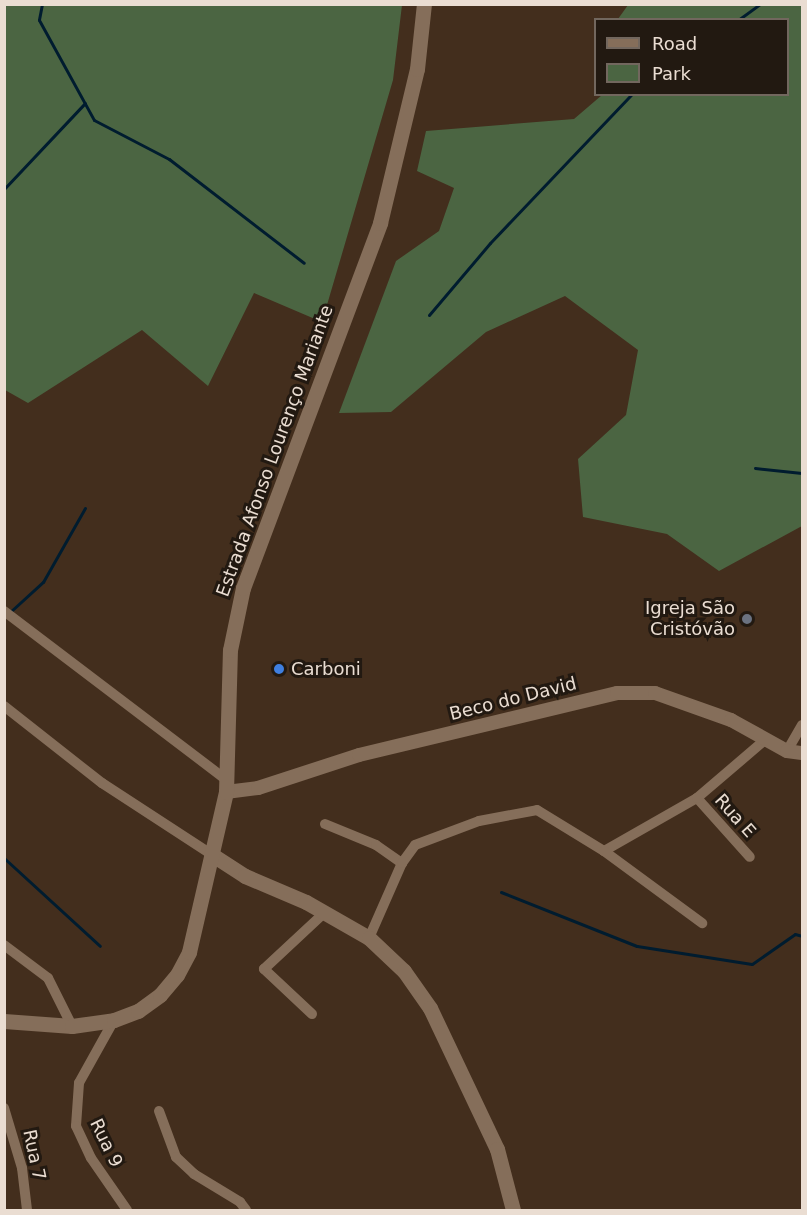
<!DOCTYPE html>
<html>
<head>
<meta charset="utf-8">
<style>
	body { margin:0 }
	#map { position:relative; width:807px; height:1215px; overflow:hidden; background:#432e1d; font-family:"DejaVu Sans",sans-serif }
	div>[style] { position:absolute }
	.green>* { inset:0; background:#4b6542 }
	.stream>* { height:3px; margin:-1.5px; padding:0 1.5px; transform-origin:1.5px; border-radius:1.5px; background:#001c2f }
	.minor>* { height:10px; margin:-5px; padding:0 5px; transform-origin:5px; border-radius:5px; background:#856e5a }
	.tertiary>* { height:14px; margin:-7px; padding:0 7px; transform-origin:7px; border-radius:7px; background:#856e5a }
	.secondary>* { height:15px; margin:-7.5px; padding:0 7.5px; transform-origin:7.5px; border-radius:7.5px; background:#856e5a }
	.dots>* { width:16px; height:16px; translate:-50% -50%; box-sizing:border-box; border:3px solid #221911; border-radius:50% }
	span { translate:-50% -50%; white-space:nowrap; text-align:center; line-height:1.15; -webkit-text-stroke:6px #221911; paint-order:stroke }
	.street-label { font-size:18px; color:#eaddd2 }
	.poi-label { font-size:18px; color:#eaddd2 }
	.right { translate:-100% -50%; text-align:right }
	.left { translate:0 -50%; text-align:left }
	.frame { position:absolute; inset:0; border:6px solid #eaddd2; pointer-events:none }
	.legend { position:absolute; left:594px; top:18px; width:195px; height:78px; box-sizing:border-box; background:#221911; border:2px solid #72675e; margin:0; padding:8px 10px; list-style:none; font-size:18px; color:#eaddd2 }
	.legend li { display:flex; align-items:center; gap:12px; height:30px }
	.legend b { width:30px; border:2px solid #72675e }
</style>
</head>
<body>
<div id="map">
	<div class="green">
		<div style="clip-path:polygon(4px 5px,402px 5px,393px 80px,322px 322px,254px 293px,208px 386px,142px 330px,28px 403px,5px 390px)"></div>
		<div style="clip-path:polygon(628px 5px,802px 5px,802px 526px,719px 571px,667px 534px,583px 517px,578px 459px,626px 415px,638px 350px,565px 296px,486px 332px,391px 412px,339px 413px,396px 261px,439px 231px,454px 188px,417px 171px,426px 131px,574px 119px,602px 95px,788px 94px,788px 20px,618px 19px)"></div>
	</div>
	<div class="stream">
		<div style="left:42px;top:4px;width:16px;rotate:101deg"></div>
		<div style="left:39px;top:20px;width:114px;rotate:61.2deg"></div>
		<div style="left:94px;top:120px;width:85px;rotate:27.5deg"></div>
		<div style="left:169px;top:159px;width:170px;rotate:37.6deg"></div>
		<div style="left:738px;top:20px;width:27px;rotate:-36deg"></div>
		<div style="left:4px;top:189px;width:118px;rotate:-46.7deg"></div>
		<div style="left:429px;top:315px;width:94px;rotate:-49.7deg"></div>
		<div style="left:490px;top:243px;width:206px;rotate:-46.4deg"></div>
		<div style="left:755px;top:468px;width:47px;rotate:6.1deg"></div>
		<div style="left:10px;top:612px;width:45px;rotate:-42.3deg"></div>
		<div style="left:43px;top:582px;width:85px;rotate:-60.4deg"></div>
		<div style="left:4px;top:858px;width:130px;rotate:42.5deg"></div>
		<div style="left:501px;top:892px;width:146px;rotate:21.7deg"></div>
		<div style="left:637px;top:946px;width:116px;rotate:8.9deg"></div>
		<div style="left:752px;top:964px;width:52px;rotate:-34.9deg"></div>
		<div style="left:795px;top:934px;width:7px;rotate:16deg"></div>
	</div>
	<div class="minor">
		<div style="left:4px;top:611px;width:281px;rotate:37.2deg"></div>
		<div style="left:4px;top:706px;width:125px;rotate:38.2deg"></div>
		<div style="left:102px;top:783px;width:130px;rotate:33.1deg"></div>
		<div style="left:787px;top:751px;width:30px;rotate:-60deg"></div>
		<div style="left:697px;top:798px;width:79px;rotate:48.1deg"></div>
		<div style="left:325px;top:824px;width:55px;rotate:22.4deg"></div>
		<div style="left:376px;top:845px;width:32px;rotate:35deg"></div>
		<div style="left:604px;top:851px;width:107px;rotate:-29.7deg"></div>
		<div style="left:697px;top:798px;width:91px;rotate:-40.5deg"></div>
		<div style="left:369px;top:938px;width:82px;rotate:-66.3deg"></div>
		<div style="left:402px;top:863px;width:22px;rotate:-54deg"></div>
		<div style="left:415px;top:845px;width:68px;rotate:-20.6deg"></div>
		<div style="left:479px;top:821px;width:59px;rotate:-10.7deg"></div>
		<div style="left:537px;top:810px;width:79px;rotate:31.5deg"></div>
		<div style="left:604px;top:851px;width:122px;rotate:36.3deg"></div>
		<div style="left:4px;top:945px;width:55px;rotate:36.9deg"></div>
		<div style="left:48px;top:978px;width:54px;rotate:63.4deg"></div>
		<div style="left:312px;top:1014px;width:66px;rotate:-136.8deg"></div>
		<div style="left:264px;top:969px;width:82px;rotate:-43deg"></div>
		<div style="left:114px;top:1020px;width:72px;rotate:119.1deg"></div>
		<div style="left:79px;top:1083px;width:43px;rotate:94deg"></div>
		<div style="left:76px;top:1126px;width:35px;rotate:65deg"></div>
		<div style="left:91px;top:1158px;width:63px;rotate:55.3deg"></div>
		<div style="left:4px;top:1108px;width:63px;rotate:73.3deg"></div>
		<div style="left:22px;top:1168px;width:42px;rotate:83.2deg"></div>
		<div style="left:159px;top:1111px;width:49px;rotate:69.7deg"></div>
		<div style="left:176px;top:1157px;width:25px;rotate:43deg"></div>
		<div style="left:194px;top:1174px;width:54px;rotate:31.3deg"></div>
		<div style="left:240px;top:1202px;width:10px;rotate:53deg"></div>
	</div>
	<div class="tertiary">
		<div style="left:226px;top:792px;width:32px;rotate:-7deg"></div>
		<div style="left:258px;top:788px;width:106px;rotate:-18.1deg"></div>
		<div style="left:359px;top:755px;width:265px;rotate:-13.5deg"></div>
		<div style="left:617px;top:693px;width:38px"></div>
		<div style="left:655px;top:693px;width:81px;rotate:19.6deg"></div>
		<div style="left:731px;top:720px;width:64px;rotate:29deg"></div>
		<div style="left:787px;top:751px;width:15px;rotate:8deg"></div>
	</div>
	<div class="secondary">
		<div style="left:211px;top:854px;width:40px;rotate:32.9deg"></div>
		<div style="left:245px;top:876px;width:66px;rotate:23.1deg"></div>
		<div style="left:306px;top:902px;width:73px;rotate:29.7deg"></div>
		<div style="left:369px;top:938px;width:48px;rotate:43.3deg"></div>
		<div style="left:404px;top:971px;width:45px;rotate:54.9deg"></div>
		<div style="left:430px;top:1008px;width:156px;rotate:64.6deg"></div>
		<div style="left:497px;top:1149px;width:63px;rotate:75.3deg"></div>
		<div style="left:4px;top:1021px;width:68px;rotate:4.2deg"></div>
		<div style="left:72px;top:1026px;width:42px;rotate:-8.1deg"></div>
		<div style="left:114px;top:1020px;width:26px;rotate:-21deg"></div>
		<div style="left:138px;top:1011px;width:27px;rotate:-36deg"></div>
		<div style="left:160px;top:995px;width:26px;rotate:-50deg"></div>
		<div style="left:177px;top:975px;width:26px;rotate:-62deg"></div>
		<div style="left:189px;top:952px;width:164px;rotate:-77deg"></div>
		<div style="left:226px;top:792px;width:142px;rotate:-88.4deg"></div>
		<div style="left:230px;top:650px;width:63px;rotate:-78.2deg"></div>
		<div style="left:243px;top:588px;width:390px;rotate:-69.4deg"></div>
		<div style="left:380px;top:223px;width:158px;rotate:-76.5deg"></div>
		<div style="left:417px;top:69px;width:65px;rotate:-83.9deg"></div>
	</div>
	<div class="dots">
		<div style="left:747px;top:619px;background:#6b7280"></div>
		<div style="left:279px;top:669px;background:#3f7fe0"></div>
	</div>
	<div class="street-label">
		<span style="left:275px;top:451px;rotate:-70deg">Estrada Afonso Lourenço Mariante</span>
		<span style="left:513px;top:699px;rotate:-14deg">Beco do David</span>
		<span style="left:735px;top:816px;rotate:48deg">Rua E</span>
		<span style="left:106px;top:1143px;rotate:64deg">Rua 9</span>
		<span style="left:34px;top:1155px;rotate:78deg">Rua 7</span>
	</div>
	<div class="poi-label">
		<span class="right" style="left:735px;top:619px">Igreja São<br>Cristóvão</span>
		<span class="left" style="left:291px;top:669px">Carboni</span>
	</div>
	<div class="frame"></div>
	<ul class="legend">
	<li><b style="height:8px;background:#856e5a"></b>Road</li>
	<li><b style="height:16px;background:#4b6542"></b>Park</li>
	</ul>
</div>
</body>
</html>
